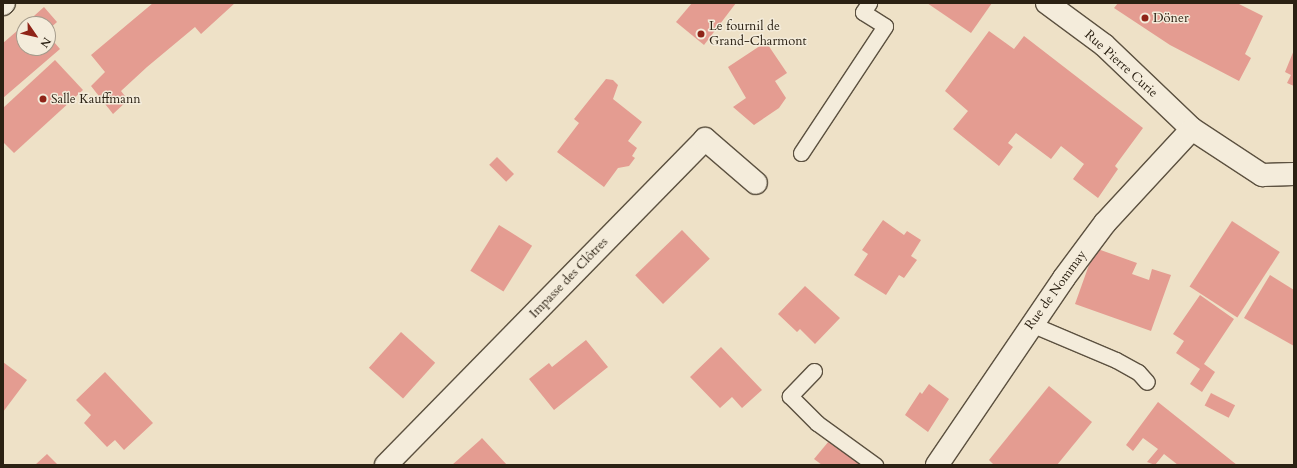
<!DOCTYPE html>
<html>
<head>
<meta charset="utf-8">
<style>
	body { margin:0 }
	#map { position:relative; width:1297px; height:468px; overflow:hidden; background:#eee1c7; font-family:Cardo,serif }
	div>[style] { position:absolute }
	.building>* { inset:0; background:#e49c91; transform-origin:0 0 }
	.roads { filter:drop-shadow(1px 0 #5c5140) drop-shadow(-1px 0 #5c5140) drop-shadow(0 1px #5c5140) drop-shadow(0 -1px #5c5140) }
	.lane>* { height:15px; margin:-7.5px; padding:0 7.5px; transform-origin:7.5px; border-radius:7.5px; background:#f4ecdb }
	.street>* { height:22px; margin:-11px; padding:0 11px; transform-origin:11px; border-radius:11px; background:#f4ecdb }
	.secondary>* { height:22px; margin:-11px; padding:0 11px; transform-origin:11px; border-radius:11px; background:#f4ecdb }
	.dots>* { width:11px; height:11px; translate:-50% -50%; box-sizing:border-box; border:2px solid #f4ecdb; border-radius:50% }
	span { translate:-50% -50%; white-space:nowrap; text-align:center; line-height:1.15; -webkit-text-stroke:3px #f4ecdb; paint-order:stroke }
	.poi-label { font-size:13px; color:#2b2113 }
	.left { translate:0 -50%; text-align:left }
	.street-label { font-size:13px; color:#2b2113 }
	.frame { position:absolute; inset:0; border:4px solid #2b2113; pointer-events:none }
	.north { position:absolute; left:16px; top:16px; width:40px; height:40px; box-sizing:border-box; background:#f4ecdb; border:1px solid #a49b8b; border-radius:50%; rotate:124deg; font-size:11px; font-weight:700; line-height:16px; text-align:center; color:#2b2113 }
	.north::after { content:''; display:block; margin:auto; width:14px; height:18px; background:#8f2418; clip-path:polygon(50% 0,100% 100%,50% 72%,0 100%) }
</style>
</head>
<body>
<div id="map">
	<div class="building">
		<div style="clip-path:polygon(153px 3px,235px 3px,201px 34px,195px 27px,147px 67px,121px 91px,128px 100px,113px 114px,91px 86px,105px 72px,91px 55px)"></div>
		<div style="clip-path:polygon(692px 3px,736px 3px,704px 45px,676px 22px)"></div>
		<div style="clip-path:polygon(927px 3px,992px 3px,971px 33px)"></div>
		<div style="clip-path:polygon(1118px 3px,1237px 3px,1263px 16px,1245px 54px,1251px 58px,1239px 81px,1170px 45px,1114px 8px)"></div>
		<div style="clip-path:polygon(44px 7px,57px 22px,48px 30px,48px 24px,25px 24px)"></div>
		<div style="clip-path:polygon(24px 25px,24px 48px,48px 48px,48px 35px,60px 49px,3px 98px,3px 43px)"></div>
		<div style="clip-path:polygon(989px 31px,1014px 49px,1024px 36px,1143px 128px,1115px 166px,1118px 169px,1098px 198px,1073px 179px,1084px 164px,1061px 146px,1051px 159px,1016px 133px,1008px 143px,1013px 147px,999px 166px,953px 129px,968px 111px,945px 91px)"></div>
		<div style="clip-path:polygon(766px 42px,787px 73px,775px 81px,786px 98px,779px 108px,754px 125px,733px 107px,746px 98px,728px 67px)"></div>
		<div style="clip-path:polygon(1294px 50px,1294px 86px,1287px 83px,1291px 75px,1285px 72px)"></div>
		<div style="clip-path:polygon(55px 60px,83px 90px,14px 153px,3px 142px,3px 108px)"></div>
		<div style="clip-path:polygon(606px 79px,613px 80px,618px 85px,613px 99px,642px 122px,628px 141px,637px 148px,632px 156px,635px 158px,629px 166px,618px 168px,604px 187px,557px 152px,579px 123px,574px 119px)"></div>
		<div style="left:497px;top:157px;width:24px;height:11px;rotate:45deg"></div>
		<div style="clip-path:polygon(883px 220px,904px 235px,907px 231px,921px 240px,911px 256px,917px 260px,904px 278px,899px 275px,886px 295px,854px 275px,868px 254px,862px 250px)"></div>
		<div style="left:1232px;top:221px;width:57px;height:78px;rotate:33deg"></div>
		<div style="left:499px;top:225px;width:39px;height:54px;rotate:32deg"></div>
		<div style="left:682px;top:230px;width:40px;height:65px;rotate:46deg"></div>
		<div style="clip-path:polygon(1095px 248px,1137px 263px,1132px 274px,1149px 280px,1152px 269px,1171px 275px,1151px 331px,1075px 304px)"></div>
		<div style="clip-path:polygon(1270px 275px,1294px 290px,1294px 346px,1244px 318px)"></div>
		<div style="clip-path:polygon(805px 286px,840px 318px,815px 344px,800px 329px,797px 332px,778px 314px)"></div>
		<div style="clip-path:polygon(1200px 295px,1234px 319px,1204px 364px,1215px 372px,1202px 392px,1190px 384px,1200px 369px,1176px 353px,1184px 341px,1173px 334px)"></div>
		<div style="left:401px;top:332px;width:46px;height:48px;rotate:42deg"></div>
		<div style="clip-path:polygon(586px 340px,608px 367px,554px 410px,529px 379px,549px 363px,552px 367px)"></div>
		<div style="clip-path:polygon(721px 347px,762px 390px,742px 408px,732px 397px,720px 408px,690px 377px)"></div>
		<div style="clip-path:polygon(3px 362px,27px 380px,3px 412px)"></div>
		<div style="clip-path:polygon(105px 372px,153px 423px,124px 450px,115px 440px,107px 447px,84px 423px,91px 415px,76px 400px)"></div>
		<div style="clip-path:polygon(929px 384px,949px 399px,928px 432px,905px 415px,920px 392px,922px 394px)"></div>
		<div style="clip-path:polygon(1049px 386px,1092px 422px,1057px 465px,994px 465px,989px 460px)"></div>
		<div style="left:1211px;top:393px;width:27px;height:14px;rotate:27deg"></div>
		<div style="clip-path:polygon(1158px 402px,1237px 465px,1178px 465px,1164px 454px,1155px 465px,1147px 462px,1158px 449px,1143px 438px,1133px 451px,1126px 445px)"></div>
		<div style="clip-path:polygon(482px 438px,507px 465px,452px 465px,479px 441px)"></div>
		<div style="clip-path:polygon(829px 441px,861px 465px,822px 465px,814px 459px)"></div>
		<div style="clip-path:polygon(47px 454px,58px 465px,35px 465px)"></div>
	</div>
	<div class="roads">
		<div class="lane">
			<div style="left:801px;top:153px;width:152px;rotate:-56.5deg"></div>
			<div style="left:885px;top:26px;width:26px;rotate:-148deg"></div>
			<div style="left:863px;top:12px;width:11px;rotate:-56deg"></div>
			<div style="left:1031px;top:324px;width:92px;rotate:23deg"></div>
			<div style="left:1116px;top:360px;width:25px;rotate:29deg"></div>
			<div style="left:1138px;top:372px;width:13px;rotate:48deg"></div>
			<div style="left:814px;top:371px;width:35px;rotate:134deg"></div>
			<div style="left:790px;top:396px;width:38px;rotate:45deg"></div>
			<div style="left:817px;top:423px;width:72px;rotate:35.9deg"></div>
		</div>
		<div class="street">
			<div style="left:386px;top:465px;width:456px;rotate:-45.6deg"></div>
			<div style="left:705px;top:139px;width:67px;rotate:40.8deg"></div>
		</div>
		<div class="secondary">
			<div style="left:1047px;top:3px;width:71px;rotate:36.4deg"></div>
			<div style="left:1104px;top:45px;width:122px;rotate:43.7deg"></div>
			<div style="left:1192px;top:129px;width:84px;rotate:33.3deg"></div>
			<div style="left:1262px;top:175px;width:32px;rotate:-2deg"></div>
			<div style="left:3px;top:4px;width:1px;rotate:-45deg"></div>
			<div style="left:937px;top:465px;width:226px;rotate:-55.8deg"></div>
			<div style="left:1064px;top:278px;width:69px;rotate:-53.3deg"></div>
			<div style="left:1105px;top:223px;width:128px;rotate:-47.2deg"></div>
		</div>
	</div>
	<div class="dots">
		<div style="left:1145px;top:18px;background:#8f2418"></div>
		<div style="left:701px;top:34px;background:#8f2418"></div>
		<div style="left:43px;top:99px;background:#8f2418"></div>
	</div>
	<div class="poi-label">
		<span class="left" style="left:1153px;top:18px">Döner</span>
		<span class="left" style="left:709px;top:34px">Le fournil de<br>Grand-Charmont</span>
		<span class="left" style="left:51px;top:99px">Salle Kauffmann</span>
	</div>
	<div class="street-label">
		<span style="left:1121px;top:64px;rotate:42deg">Rue Pierre Curie</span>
		<span style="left:569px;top:278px;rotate:-46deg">Impasse des Clôtres</span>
		<span style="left:1056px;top:290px;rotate:-54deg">Rue de Nommay</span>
	</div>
	<div class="frame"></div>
	<div class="north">N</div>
</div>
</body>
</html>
